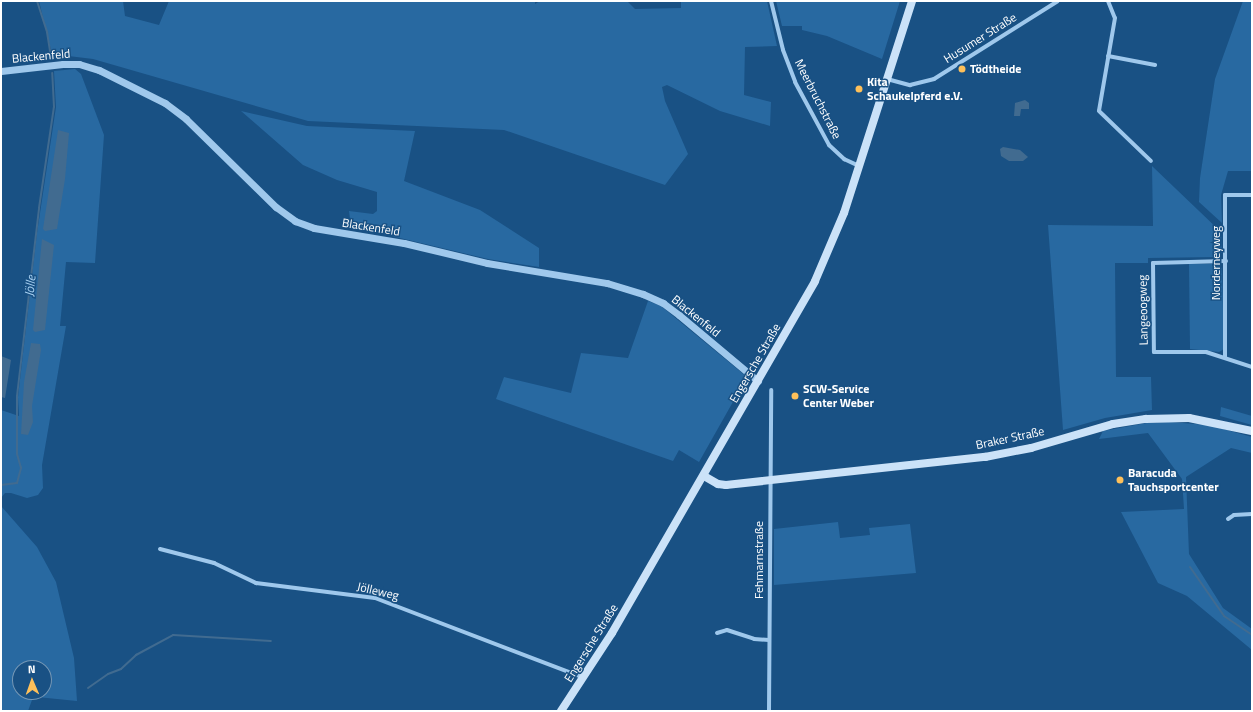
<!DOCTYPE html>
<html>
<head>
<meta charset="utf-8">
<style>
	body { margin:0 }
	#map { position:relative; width:1253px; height:712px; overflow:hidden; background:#195184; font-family:"Titillium Web",sans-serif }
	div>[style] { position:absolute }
	.green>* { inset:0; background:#2869a1 }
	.water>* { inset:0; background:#416b90 }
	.stream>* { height:2px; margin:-1px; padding:0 1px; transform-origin:1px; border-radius:1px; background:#416b90 }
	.minor>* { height:4px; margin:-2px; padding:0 2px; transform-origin:2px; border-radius:2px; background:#9fc8ec }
	.tertiary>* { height:7px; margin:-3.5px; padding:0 3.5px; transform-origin:3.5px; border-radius:3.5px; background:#9fc8ec }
	.secondary>* { height:8px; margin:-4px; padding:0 4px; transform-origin:4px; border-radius:4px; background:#cbe2f8 }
	.dots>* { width:11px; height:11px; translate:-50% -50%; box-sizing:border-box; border:2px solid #195184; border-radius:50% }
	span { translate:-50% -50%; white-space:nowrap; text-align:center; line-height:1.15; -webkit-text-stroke:3px #195184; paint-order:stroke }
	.street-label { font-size:12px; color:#fff }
	.poi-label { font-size:12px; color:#fff; font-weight:700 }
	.left { translate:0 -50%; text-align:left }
	.water-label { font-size:13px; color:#aad2f3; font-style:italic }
	.frame { position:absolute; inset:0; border:2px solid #fff; pointer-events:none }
	.north { position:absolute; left:12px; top:660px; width:40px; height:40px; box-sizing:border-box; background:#195184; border:1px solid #7597b5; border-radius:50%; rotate:358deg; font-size:11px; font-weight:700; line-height:16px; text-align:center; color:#fff }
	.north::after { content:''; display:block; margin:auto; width:14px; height:18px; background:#fec05a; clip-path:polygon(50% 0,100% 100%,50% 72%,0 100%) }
</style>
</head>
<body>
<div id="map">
	<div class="green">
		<div style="clip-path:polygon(39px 1px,123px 1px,125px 16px,159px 25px,169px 1px,535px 1px,535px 4px,540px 1px,627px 1px,635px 9px,681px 8px,681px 1px,767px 1px,777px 46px,745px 47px,744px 95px,771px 102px,770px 126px,720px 111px,667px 85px,662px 87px,665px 101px,688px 154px,665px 185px,504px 130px,308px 121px,93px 59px,52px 54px)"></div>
		<div style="clip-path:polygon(776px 1px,900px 1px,882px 59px,827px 36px,802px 30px,802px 26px,782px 26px)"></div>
		<div style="clip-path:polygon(1243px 1px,1252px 1px,1252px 171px,1228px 171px,1221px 195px,1222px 223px,1199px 202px,1200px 178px,1215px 79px)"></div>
		<div style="clip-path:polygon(75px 69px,81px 74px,104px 135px,95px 263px,66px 262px,60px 326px,66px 326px,42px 465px,43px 488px,38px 495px,27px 498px,11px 493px,5px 493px,1px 498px,1px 410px,19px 416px,18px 397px,37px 233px,56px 107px,54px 71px)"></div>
		<div style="clip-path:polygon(241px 111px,307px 126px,415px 131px,404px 181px,480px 210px,539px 248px,539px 267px,488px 259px,358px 228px,350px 219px,349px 211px,373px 214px,377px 211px,377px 192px,337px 180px,303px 165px)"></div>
		<div style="clip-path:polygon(1152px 166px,1221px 232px,1222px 252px,1217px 257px,1148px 258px,1148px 263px,1115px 263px,1116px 377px,1151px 377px,1152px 410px,1105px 418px,1063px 430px,1048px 225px,1153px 226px)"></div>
		<div style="clip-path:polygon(1189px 264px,1214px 264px,1222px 268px,1224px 349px,1219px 352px,1190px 349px)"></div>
		<div style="clip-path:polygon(648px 301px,661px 306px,747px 377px,699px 462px,679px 450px,673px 461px,496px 399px,504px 377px,571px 393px,581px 353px,628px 358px)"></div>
		<div style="clip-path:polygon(1221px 407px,1252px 416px,1252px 425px,1220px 416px)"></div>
		<div style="clip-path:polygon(1169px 422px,1209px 425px,1252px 437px,1252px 453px,1231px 448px,1186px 477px,1189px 554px,1223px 608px,1252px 629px,1252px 650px,1187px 596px,1158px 583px,1121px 512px,1184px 509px,1182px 479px,1148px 433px,1099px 439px,1103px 431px,1146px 423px)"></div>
		<div style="clip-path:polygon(evenodd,1px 506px,37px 547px,56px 582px,74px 658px,77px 701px,37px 697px,32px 700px,28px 711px,1px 711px,1px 506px,20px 668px,44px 668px,44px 692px,20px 692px,20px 668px)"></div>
		<div style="clip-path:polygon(838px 522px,840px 538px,870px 535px,869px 528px,910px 524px,916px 573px,774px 585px,774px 529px)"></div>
	</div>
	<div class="water">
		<div style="clip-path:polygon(1025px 100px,1029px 103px,1029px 109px,1021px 109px,1020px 116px,1014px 116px,1015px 103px)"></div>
		<div style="clip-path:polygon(58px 130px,69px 133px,65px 179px,57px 229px,45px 231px,43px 229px)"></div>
		<div style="clip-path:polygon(1003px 147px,1020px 150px,1028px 157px,1023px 161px,1009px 161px,1001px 156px,1000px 149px)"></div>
		<div style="clip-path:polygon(42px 239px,54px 245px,45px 330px,35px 332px,33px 330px)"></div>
		<div style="clip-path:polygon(31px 343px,40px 344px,41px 350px,32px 406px,33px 422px,28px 435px,21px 434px,24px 382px)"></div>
		<div style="clip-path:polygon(1px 356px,11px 360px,5px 398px,1px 397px)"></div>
	</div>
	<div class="stream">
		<div style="left:37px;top:1px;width:33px;rotate:72deg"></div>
		<div style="left:47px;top:32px;width:25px;rotate:81deg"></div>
		<div style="left:1px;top:485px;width:16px;rotate:-7deg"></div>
		<div style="left:17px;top:483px;width:16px;rotate:-75deg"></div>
		<div style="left:21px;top:468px;width:15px;rotate:-106deg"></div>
		<div style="left:17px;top:454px;width:58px;rotate:-90deg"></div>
		<div style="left:17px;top:396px;width:189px;rotate:-83.3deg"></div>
		<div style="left:39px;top:208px;width:102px;rotate:-81.6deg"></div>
		<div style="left:54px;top:107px;width:34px;rotate:-93deg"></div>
		<div style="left:1190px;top:567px;width:60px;rotate:55.2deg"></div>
		<div style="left:1224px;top:616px;width:34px;rotate:34deg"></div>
		<div style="left:88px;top:688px;width:24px;rotate:-35deg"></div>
		<div style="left:108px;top:674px;width:14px;rotate:-21deg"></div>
		<div style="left:121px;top:669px;width:21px;rotate:-43deg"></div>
		<div style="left:136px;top:655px;width:42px;rotate:-28.4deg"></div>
		<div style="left:173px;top:635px;width:98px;rotate:3.5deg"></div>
	</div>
	<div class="minor">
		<div style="left:771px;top:1px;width:50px;rotate:76.2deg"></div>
		<div style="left:783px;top:50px;width:34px;rotate:69deg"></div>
		<div style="left:795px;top:82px;width:72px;rotate:61.6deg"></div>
		<div style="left:829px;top:145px;width:21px;rotate:43deg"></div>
		<div style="left:844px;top:159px;width:17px;rotate:25deg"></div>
		<div style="left:1108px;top:1px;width:18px;rotate:68deg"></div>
		<div style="left:1115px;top:18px;width:94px;rotate:99.8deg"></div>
		<div style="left:1099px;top:111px;width:72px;rotate:43.9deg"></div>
		<div style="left:1108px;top:56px;width:48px;rotate:10.8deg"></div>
		<div style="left:887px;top:79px;width:24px;rotate:15deg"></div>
		<div style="left:910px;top:85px;width:25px;rotate:-14deg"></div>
		<div style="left:934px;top:79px;width:146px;rotate:-32.2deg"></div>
		<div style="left:1226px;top:261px;width:73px;rotate:178.4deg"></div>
		<div style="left:1153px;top:263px;width:89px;rotate:89.4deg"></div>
		<div style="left:1154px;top:352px;width:52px"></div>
		<div style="left:1206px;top:352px;width:48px;rotate:18.1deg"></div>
		<div style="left:1225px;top:357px;width:162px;rotate:-90deg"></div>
		<div style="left:1225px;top:195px;width:27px"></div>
		<div style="left:1228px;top:519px;width:7px;rotate:-34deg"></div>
		<div style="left:1234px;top:515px;width:18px;rotate:-3deg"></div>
		<div style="left:160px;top:549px;width:56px;rotate:14.5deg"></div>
		<div style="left:214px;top:563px;width:47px;rotate:25.5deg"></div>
		<div style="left:256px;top:583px;width:120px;rotate:7.2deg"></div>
		<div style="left:375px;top:598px;width:224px;rotate:20.9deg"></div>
		<div style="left:717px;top:633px;width:10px;rotate:-17deg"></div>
		<div style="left:727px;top:630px;width:28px;rotate:18deg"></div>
		<div style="left:754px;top:639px;width:15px;rotate:4deg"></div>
		<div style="left:769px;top:711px;width:321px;rotate:-89.6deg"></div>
	</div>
	<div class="tertiary">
		<div style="left:1px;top:71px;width:62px;rotate:-6.4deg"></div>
		<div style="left:63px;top:64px;width:16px"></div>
		<div style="left:79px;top:64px;width:21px;rotate:17deg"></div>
		<div style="left:99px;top:70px;width:74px;rotate:26.6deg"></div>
		<div style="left:165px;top:103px;width:26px;rotate:37deg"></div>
		<div style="left:186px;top:119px;width:126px;rotate:44.4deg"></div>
		<div style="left:276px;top:207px;width:24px;rotate:36deg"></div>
		<div style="left:295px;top:221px;width:20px;rotate:20deg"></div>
		<div style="left:314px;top:228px;width:91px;rotate:9.5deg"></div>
		<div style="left:404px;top:243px;width:85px;rotate:13.5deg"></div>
		<div style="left:487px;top:263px;width:122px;rotate:9.5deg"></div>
		<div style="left:607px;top:283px;width:38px;rotate:17deg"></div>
		<div style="left:643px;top:294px;width:22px;rotate:24deg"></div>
		<div style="left:663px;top:303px;width:20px;rotate:37deg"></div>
		<div style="left:679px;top:315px;width:103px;rotate:39.9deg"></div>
	</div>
	<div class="secondary">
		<div style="left:704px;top:476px;width:16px;rotate:30deg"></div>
		<div style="left:718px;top:484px;width:8px;rotate:7deg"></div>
		<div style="left:726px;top:485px;width:261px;rotate:-6.2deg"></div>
		<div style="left:985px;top:457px;width:47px;rotate:-11.1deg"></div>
		<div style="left:1031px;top:448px;width:85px;rotate:-16.3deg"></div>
		<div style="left:1113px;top:424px;width:33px;rotate:-9deg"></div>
		<div style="left:1146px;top:419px;width:43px;rotate:-1.3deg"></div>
		<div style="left:1189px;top:418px;width:64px;rotate:11.7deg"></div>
		<div style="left:561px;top:711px;width:93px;rotate:-56.8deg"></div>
		<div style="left:612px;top:633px;width:406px;rotate:-60deg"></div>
		<div style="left:815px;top:281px;width:74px;rotate:-66.9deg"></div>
		<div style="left:844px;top:213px;width:223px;rotate:-72.2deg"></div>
	</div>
	<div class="dots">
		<div style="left:962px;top:69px;background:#fec05a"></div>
		<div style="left:859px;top:89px;background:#fec05a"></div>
		<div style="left:795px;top:396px;background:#fec05a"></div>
		<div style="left:1120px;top:480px;background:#fec05a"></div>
	</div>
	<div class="street-label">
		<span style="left:980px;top:38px;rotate:-32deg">Husumer Straße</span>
		<span style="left:41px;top:56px;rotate:-5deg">Blackenfeld</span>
		<span style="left:818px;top:99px;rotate:63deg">Meerbruchstraße</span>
		<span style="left:371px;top:227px;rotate:9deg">Blackenfeld</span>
		<span style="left:1216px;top:263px;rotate:-90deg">Norderneyweg</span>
		<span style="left:1143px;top:310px;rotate:-91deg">Langeoogweg</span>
		<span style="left:696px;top:316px;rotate:39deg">Blackenfeld</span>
		<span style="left:755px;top:363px;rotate:-60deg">Engersche Straße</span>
		<span style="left:1010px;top:438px;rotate:-12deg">Braker Straße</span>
		<span style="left:759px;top:560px;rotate:-90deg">Fehmarnstraße</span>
		<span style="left:378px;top:591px;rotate:13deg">Jölleweg</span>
		<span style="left:591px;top:643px;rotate:-58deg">Engersche Straße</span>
	</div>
	<div class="poi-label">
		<span class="left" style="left:970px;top:69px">Tödtheide</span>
		<span class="left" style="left:867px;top:89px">Kita<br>Schaukelpferd e.V.</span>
		<span class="left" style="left:803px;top:396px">SCW-Service<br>Center Weber</span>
		<span class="left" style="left:1128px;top:480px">Baracuda<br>Tauchsportcenter</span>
	</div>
	<div class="water-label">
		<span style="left:30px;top:286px;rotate:-84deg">Jölle</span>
	</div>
	<div class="frame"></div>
	<div class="north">N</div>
</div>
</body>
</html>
